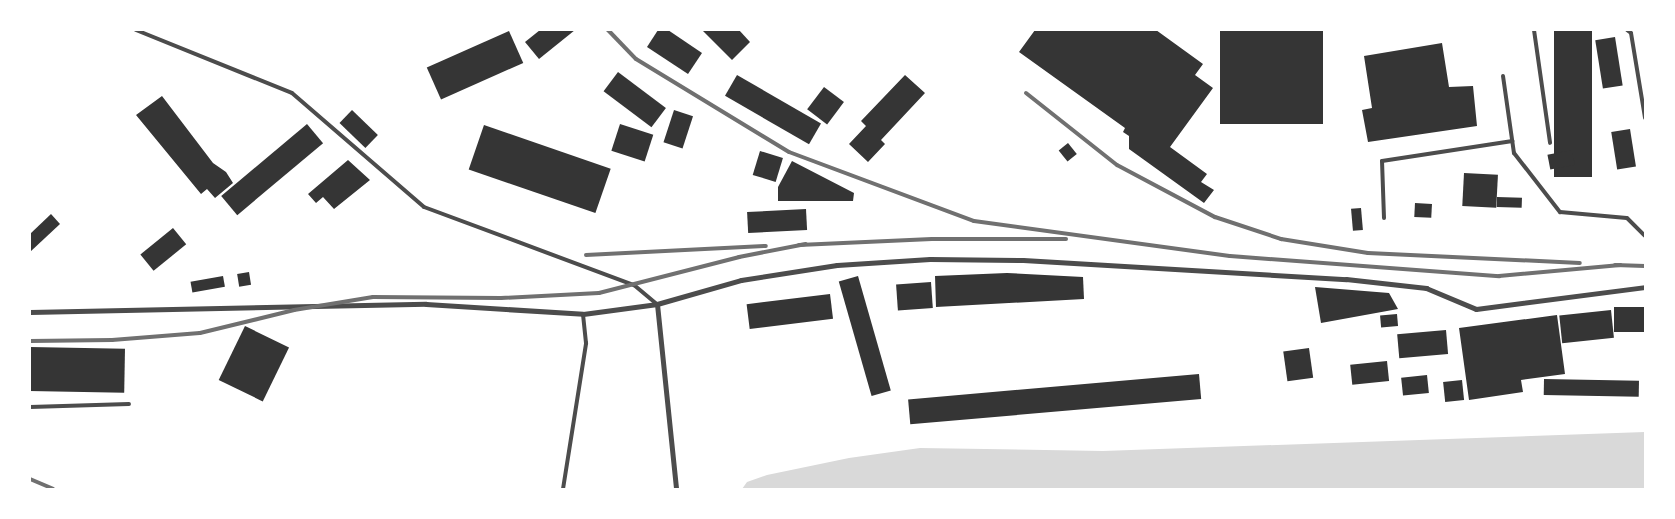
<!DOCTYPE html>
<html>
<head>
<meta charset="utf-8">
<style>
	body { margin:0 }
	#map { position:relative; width:1675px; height:519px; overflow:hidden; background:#fff; font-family:"IBM Plex Sans",sans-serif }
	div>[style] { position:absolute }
	.water>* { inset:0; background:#d9d9d9 }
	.building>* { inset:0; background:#353535; transform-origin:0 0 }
	.service>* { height:4px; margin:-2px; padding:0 2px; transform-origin:2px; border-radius:2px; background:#4c4c4c }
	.minor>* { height:5px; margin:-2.5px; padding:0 2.5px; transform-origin:2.5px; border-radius:2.5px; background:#4c4c4c }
	.rail>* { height:4px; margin:-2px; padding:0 2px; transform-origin:2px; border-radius:2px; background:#707070 }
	span { translate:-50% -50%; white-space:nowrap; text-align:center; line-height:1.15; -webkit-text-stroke:4px #fff; paint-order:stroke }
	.frame { position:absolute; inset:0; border:31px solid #fff; pointer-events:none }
</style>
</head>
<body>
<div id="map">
	<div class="water">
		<div style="clip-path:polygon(1645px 432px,1645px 489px,742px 489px,747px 482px,767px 475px,849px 458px,920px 448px,1103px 451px)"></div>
	</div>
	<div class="building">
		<div style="clip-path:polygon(540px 30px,575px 30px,539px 59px,525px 42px)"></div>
		<div style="clip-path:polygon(658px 30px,668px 30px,702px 53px,688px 74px,647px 47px)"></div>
		<div style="clip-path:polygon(702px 30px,739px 30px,750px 42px,732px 60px)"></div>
		<div style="clip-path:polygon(1035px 30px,1156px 30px,1203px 64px,1195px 75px,1213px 88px,1170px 147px,1207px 174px,1201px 182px,1214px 190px,1204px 203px,1129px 149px,1129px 136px,1123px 132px,1125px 128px,1019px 52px)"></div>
		<div style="left:1220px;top:30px;width:103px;height:94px"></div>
		<div style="left:1554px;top:30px;width:38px;height:147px"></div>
		<div style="left:509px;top:31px;width:35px;height:90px;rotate:66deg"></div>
		<div style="left:1615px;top:37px;width:49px;height:20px;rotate:81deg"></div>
		<div style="clip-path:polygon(1442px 43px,1449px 87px,1473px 86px,1477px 126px,1368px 142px,1362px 110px,1372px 108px,1364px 56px)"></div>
		<div style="left:618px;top:72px;width:60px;height:24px;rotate:37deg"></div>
		<div style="left:737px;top:75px;width:97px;height:24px;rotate:30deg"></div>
		<div style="clip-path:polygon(905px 75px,925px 93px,881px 140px,885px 144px,868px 162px,849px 144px,866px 126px,861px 121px)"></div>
		<div style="left:824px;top:87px;width:25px;height:28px;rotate:37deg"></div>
		<div style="clip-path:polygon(162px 96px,213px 163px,226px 172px,233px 183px,215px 198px,207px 189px,201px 194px,136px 115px)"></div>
		<div style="left:352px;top:110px;width:36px;height:18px;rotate:44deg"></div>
		<div style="left:674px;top:110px;width:20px;height:34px;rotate:18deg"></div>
		<div style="left:307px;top:124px;width:25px;height:112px;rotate:50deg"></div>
		<div style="left:620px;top:124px;width:35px;height:28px;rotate:18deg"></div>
		<div style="left:484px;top:125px;width:134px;height:47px;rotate:19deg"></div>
		<div style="left:1630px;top:129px;width:38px;height:19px;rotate:81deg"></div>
		<div style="left:1068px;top:143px;width:14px;height:12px;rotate:51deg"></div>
		<div style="left:1572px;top:150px;width:15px;height:25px;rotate:79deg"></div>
		<div style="left:760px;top:151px;width:24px;height:25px;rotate:17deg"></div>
		<div style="clip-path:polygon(348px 160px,370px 180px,334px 209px,323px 197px,316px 203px,308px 194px)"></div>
		<div style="clip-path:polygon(792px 161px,854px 193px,853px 201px,778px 201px,778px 187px)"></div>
		<div style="left:1464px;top:173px;width:34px;height:33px;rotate:3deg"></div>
		<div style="left:1497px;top:197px;width:25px;height:10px;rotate:2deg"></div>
		<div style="left:1415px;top:203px;width:17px;height:14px;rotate:3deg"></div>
		<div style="left:1361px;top:208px;width:22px;height:10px;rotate:85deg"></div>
		<div style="left:806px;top:209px;width:21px;height:59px;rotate:87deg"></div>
		<div style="clip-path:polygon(51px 214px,60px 224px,30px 252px,30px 234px)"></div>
		<div style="left:173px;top:228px;width:21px;height:42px;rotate:51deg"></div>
		<div style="left:249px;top:272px;width:13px;height:12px;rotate:81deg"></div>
		<div style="clip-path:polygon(1007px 273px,1083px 277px,1084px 299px,936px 307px,935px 276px)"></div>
		<div style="left:223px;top:276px;width:11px;height:33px;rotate:80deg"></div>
		<div style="left:858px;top:276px;width:119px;height:20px;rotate:74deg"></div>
		<div style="left:931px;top:282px;width:26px;height:35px;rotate:86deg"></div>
		<div style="clip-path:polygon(1315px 287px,1389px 293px,1398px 309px,1321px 323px)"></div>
		<div style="left:830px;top:294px;width:25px;height:84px;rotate:83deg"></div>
		<div style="left:1645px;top:307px;width:25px;height:31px;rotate:90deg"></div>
		<div style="left:1611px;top:310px;width:28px;height:52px;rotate:84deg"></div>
		<div style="left:1397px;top:314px;width:12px;height:17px;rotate:85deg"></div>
		<div style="clip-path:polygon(1557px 315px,1565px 374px,1521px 380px,1523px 392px,1469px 400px,1459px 328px)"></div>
		<div style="left:245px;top:326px;width:49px;height:60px;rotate:26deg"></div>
		<div style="left:1446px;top:330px;width:24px;height:49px;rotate:85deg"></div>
		<div style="left:30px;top:347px;width:95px;height:44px;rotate:1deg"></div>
		<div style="left:1309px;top:348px;width:30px;height:26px;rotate:82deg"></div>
		<div style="left:1387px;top:361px;width:20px;height:37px;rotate:84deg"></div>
		<div style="left:1199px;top:374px;width:25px;height:292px;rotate:85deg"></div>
		<div style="left:1427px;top:375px;width:18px;height:26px;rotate:84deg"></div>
		<div style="left:1544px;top:379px;width:95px;height:16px;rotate:1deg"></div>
		<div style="left:1462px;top:380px;width:20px;height:19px;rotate:84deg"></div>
	</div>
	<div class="service">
		<div style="left:136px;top:30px;width:168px;rotate:22deg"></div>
		<div style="left:292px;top:93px;width:174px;rotate:40.8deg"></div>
		<div style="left:424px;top:207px;width:224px;rotate:20.4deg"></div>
		<div style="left:634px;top:285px;width:30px;rotate:40deg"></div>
		<div style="left:1534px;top:30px;width:114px;rotate:81.9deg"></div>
		<div style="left:1627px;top:30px;width:5px;rotate:37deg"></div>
		<div style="left:1631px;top:33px;width:86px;rotate:80.6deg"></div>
		<div style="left:1503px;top:76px;width:78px;rotate:81.9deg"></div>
		<div style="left:1514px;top:153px;width:75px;rotate:52.1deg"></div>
		<div style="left:1560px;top:212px;width:67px;rotate:5.1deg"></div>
		<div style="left:1627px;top:218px;width:25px;rotate:45deg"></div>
		<div style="left:1384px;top:218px;width:57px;rotate:-92deg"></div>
		<div style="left:1382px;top:161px;width:132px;rotate:-8.7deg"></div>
		<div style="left:30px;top:407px;width:99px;rotate:-1.7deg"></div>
		<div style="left:563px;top:489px;width:148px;rotate:-81deg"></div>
		<div style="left:586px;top:343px;width:29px;rotate:-96deg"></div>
	</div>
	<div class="minor">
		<div style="left:657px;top:304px;width:186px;rotate:84.1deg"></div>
		<div style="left:30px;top:312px;width:396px;rotate:-1.2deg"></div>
		<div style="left:426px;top:304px;width:157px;rotate:3.6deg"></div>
		<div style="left:583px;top:314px;width:75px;rotate:-7.7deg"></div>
		<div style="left:657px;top:304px;width:87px;rotate:-15.9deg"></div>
		<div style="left:741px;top:280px;width:97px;rotate:-8.9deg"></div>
		<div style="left:837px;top:265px;width:93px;rotate:-3.7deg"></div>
		<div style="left:930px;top:259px;width:93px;rotate:0.6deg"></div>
		<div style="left:1023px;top:260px;width:324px;rotate:3.4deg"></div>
		<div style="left:1346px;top:279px;width:81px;rotate:6.4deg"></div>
		<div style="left:1426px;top:288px;width:54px;rotate:22.8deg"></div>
		<div style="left:1476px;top:309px;width:170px;rotate:-7.4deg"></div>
	</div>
	<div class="rail">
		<div style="left:608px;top:30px;width:40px;rotate:46deg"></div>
		<div style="left:636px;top:59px;width:179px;rotate:31.3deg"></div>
		<div style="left:789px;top:152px;width:197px;rotate:20.5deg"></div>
		<div style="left:974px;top:221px;width:258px;rotate:7.8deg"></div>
		<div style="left:1230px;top:256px;width:270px;rotate:4.3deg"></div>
		<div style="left:1499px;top:276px;width:122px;rotate:-5.2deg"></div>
		<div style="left:1026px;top:93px;width:116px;rotate:38.4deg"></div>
		<div style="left:1117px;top:165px;width:111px;rotate:28deg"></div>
		<div style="left:1215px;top:217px;width:70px;rotate:18.4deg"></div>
		<div style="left:1281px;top:239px;width:88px;rotate:9.1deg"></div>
		<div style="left:1368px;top:253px;width:212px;rotate:2.7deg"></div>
		<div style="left:799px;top:245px;width:133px;rotate:-2.6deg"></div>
		<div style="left:932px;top:239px;width:134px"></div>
		<div style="left:586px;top:255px;width:180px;rotate:-2.9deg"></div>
		<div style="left:1615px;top:265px;width:30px;rotate:2deg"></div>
		<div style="left:30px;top:341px;width:82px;rotate:-0.7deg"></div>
		<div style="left:112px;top:340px;width:88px;rotate:-4.5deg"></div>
		<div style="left:200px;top:333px;width:97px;rotate:-13.7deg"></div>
		<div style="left:294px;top:310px;width:80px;rotate:-9.3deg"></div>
		<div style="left:373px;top:297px;width:128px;rotate:0.4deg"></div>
		<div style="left:501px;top:298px;width:98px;rotate:-2.9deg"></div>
		<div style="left:599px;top:293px;width:145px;rotate:-14.4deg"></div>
		<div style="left:739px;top:257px;width:68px;rotate:-11deg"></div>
		<div style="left:30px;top:479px;width:25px;rotate:23deg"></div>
	</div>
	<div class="frame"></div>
</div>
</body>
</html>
